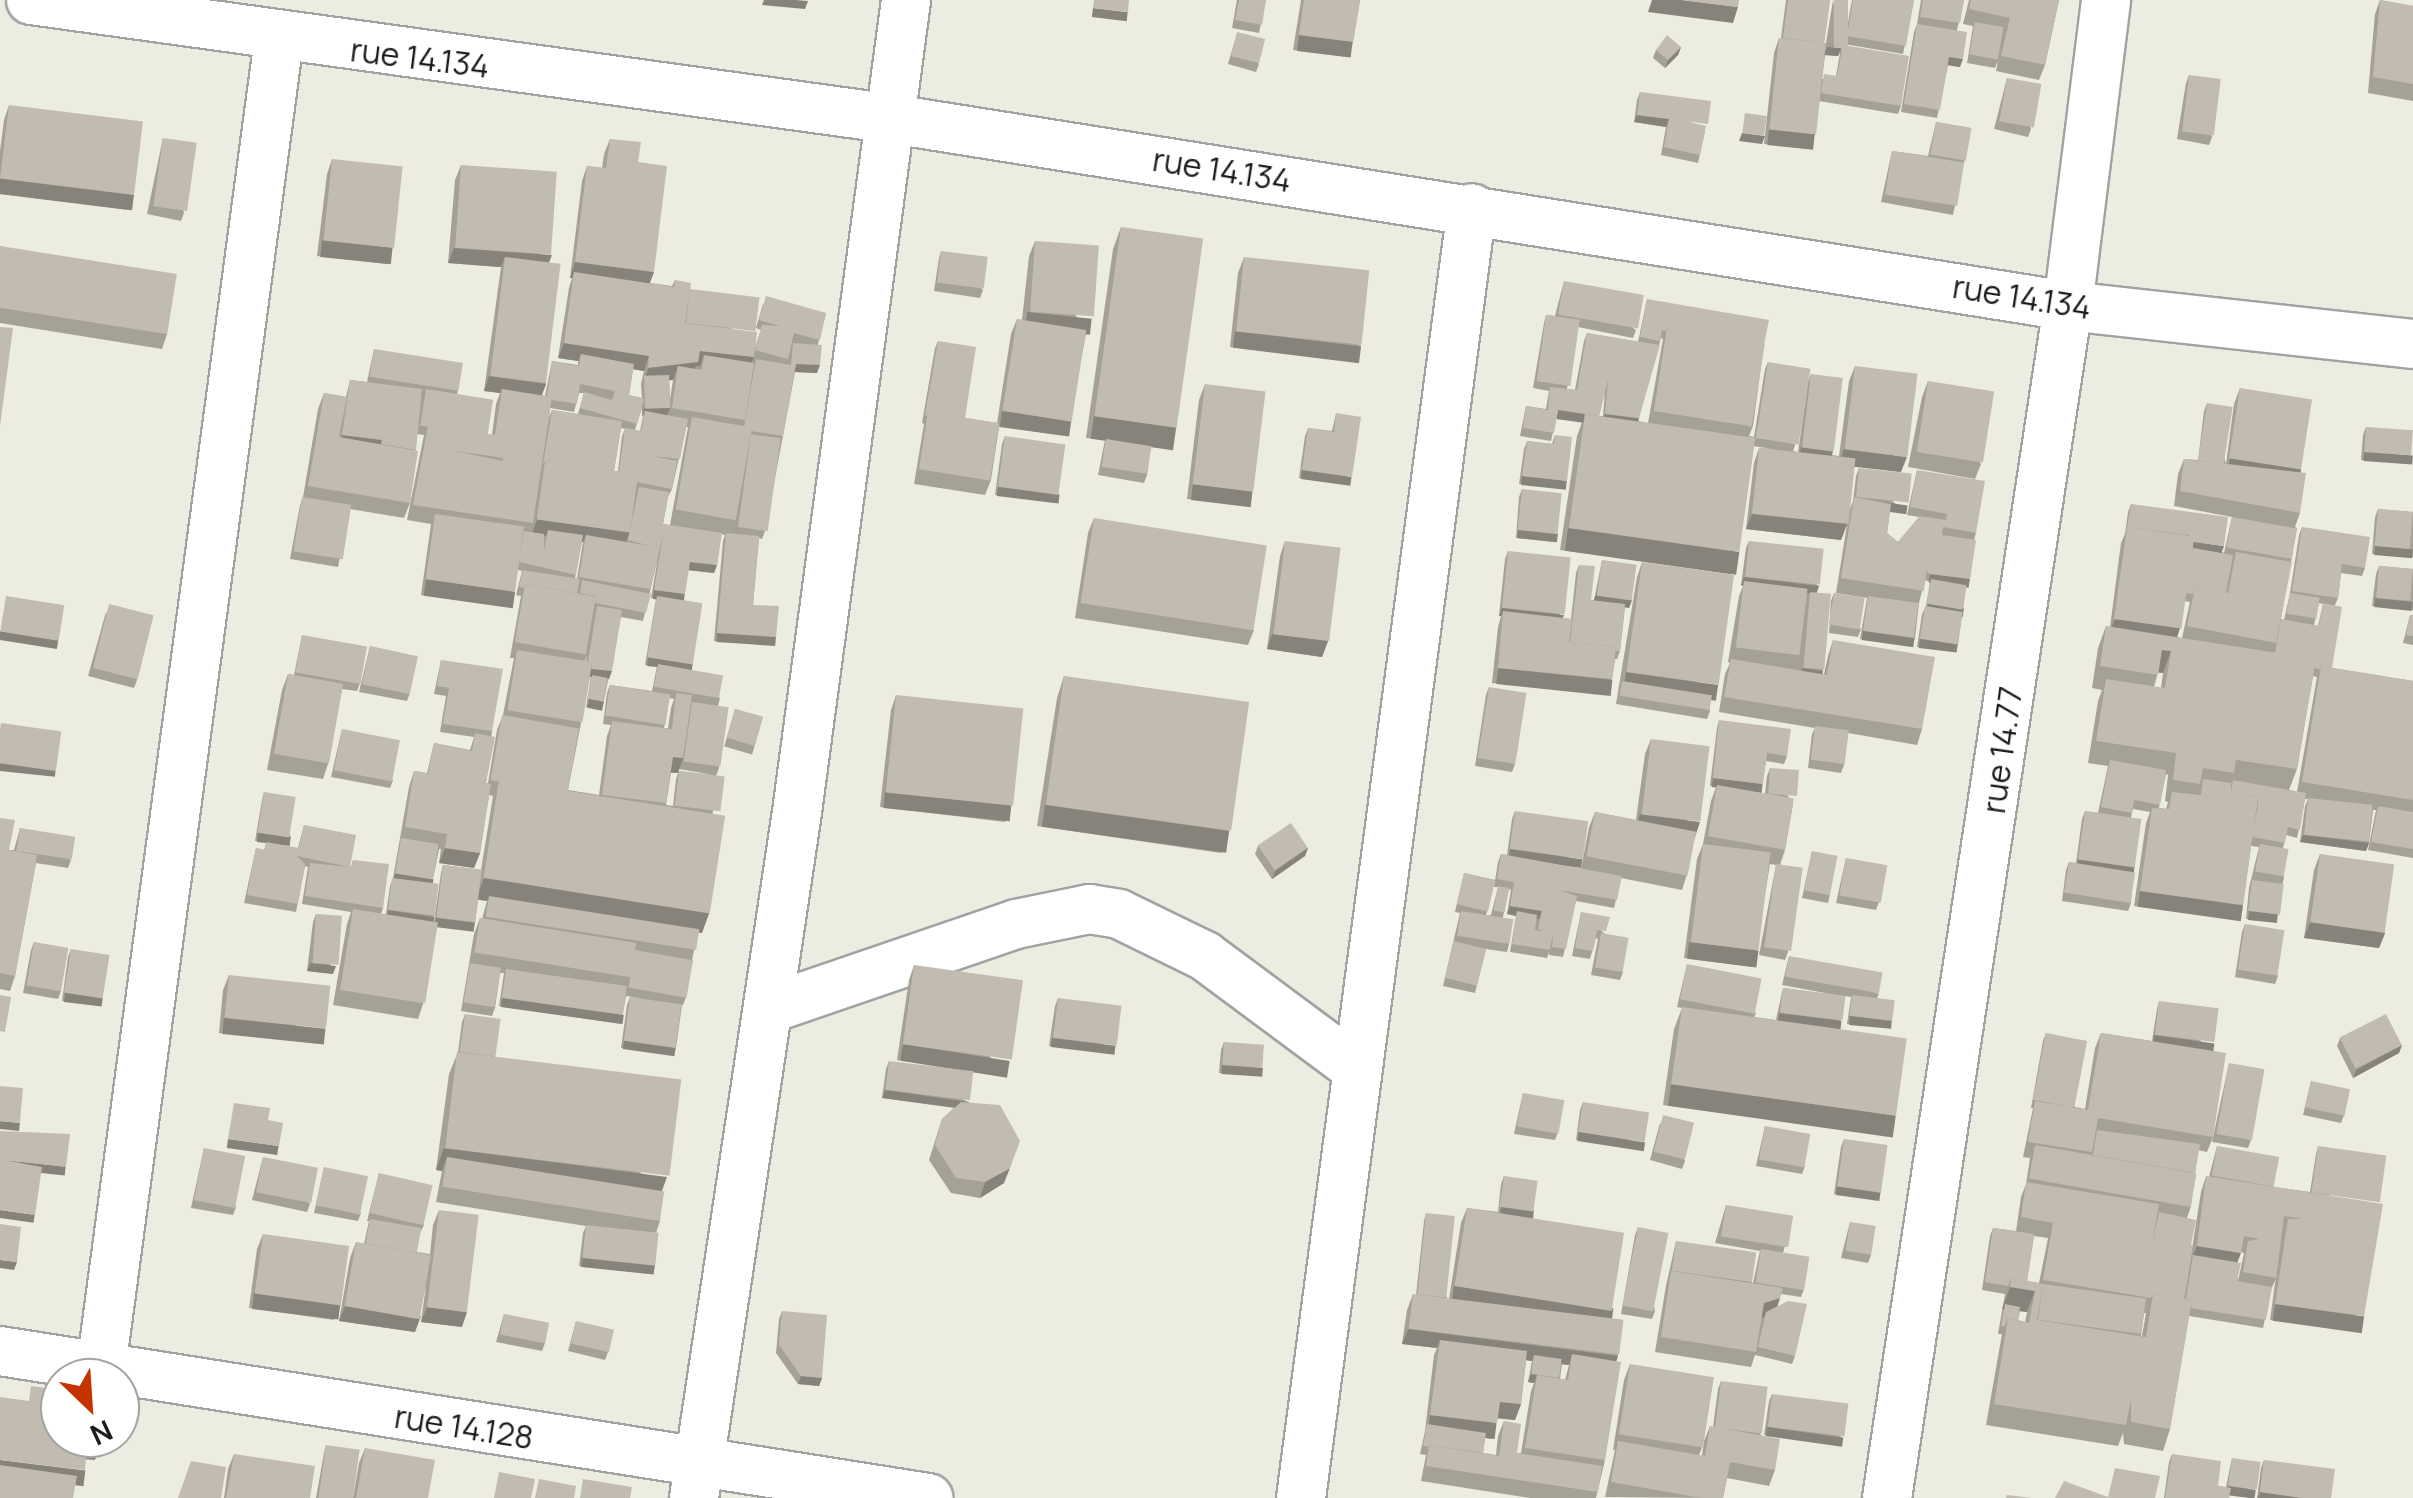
<!DOCTYPE html>
<html>
<head>
<meta charset="utf-8">
<style>
	body { margin:0 }
	#map { position:relative; width:2413px; height:1498px; overflow:hidden; background:#edece0; font-family:Manrope,sans-serif }
	div>[style] { position:absolute }
	.roads { filter:drop-shadow(2px 0 #a2a2a2) drop-shadow(-2px 0 #a2a2a2) drop-shadow(0 2px #a2a2a2) drop-shadow(0 -2px #a2a2a2) }
	.street>* { height:48px; margin:-24px; padding:0 24px; transform-origin:24px; border-radius:24px; background:#fff }
	.wall>* { inset:0; background:#a6a197; transform-origin:0 0 }
	.shaded-wall>* { inset:0; background:#87837b; transform-origin:0 0 }
	.building>* { inset:0; background:#c1bbb0; transform-origin:0 0 }
	span { translate:-50% -50%; white-space:nowrap; text-align:center; line-height:1.15; -webkit-text-stroke:10px #fff; paint-order:stroke }
	.street-label { font-size:32px; color:#1b1b1b }
	.north { position:absolute; left:40px; top:1358px; width:100px; height:100px; box-sizing:border-box; background:#fff; border:2px solid #a4a4a4; border-radius:50%; rotate:155deg; font-size:28px; font-weight:700; line-height:40px; text-align:center; color:#1b1b1b }
	.north::after { content:''; display:block; margin:auto; width:35px; height:45px; background:#c53301; clip-path:polygon(50% 0,100% 100%,50% 72%,0 100%) }
</style>
</head>
<body>
<div id="map">
	<div class="roads">
		<div class="street">
			<div style="left:31px;top:0;width:863px;rotate:7.86deg"></div>
			<div style="left:886px;top:118px;width:1197px;rotate:9.04deg"></div>
			<div style="left:2068px;top:306px;width:347px;rotate:6.3deg"></div>
			<div style="left:768px;top:1009px;width:262px;rotate:-18.9deg"></div>
			<div style="left:1016px;top:924px;width:75px;rotate:-11.6deg"></div>
			<div style="left:1089px;top:909px;width:30px;rotate:9deg"></div>
			<div style="left:1119px;top:914px;width:96px;rotate:26deg"></div>
			<div style="left:1205px;top:956px;width:189px;rotate:36.6deg"></div>
			<div style="left:0;top:1351px;width:940px;rotate:9deg"></div>
			<div style="left:101px;top:1368px;width:1341px;rotate:-82.37deg"></div>
			<div style="left:694px;top:1498px;width:694px;rotate:-81.46deg"></div>
			<div style="left:797px;top:812px;width:819px;rotate:-82.35deg"></div>
			<div style="left:1301px;top:1498px;width:1301px;rotate:-82.45deg"></div>
			<div style="left:1887px;top:1498px;width:1206px;rotate:-81.37deg"></div>
			<div style="left:2068px;top:306px;width:308px;rotate:-82.9deg"></div>
		</div>
	</div>
	<div class="wall">
		<div style="clip-path:polygon(1237px 0,1266px 0,1259px 33px,1232px 28px)"></div>
		<div style="clip-path:polygon(1301px 0,1360px 0,1353px 42px,1348px 57px,1293px 50px)"></div>
		<div style="clip-path:polygon(evenodd,1786px 0,1830px 0,1824px 43px,1826px 43px,1833px 0,1841px 48px,1901px 106px,1898px 114px,1819px 101px,1815px 134px,1810px 149px,1764px 144px,1774px 53px,1779px 38px,1781px 38px,1786px 0,1840px 53px,1836px 76px,1822px 79px,1825px 55px,1838px 56px,1840px 53px)"></div>
		<div style="clip-path:polygon(1852px 0,1914px 0,1903px 54px,1844px 44px)"></div>
		<div style="clip-path:polygon(1921px 0,1964px 0,1957px 30px,1960px 67px,1948px 65px,1937px 118px,1901px 112px,1914px 32px,1917px 24px)"></div>
		<div style="clip-path:polygon(1969px 0,2059px 0,2045px 65px,2039px 80px,1996px 71px,1998px 61px,1995px 68px,1967px 63px,1973px 26px,1963px 24px)"></div>
		<div style="clip-path:polygon(2380px 0,2413px 6px,2413px 101px,2368px 93px,2375px 14px)"></div>
		<div style="clip-path:polygon(1235px 40px,1259px 64px,1256px 72px,1228px 64px)"></div>
		<div style="clip-path:polygon(1681px 47px,1678px 55px,1665px 68px,1653px 58px,1656px 50px)"></div>
		<div style="clip-path:polygon(2189px 75px,2212px 137px,2209px 145px,2177px 139px,2186px 83px)"></div>
		<div style="clip-path:polygon(2007px 78px,2031px 129px,2028px 137px,1994px 129px)"></div>
		<div style="clip-path:polygon(1640px 92px,1705px 131px,1698px 163px,1661px 155px,1666px 127px,1634px 122px,1637px 100px)"></div>
		<div style="clip-path:polygon(9px 105px,128px 210px,0 194px,0 151px,4px 120px)"></div>
		<div style="clip-path:polygon(1936px 122px,1971px 128px,1953px 215px,1881px 202px,1892px 151px,1928px 156px)"></div>
		<div style="clip-path:polygon(163px 138px,184px 213px,181px 221px,147px 214px)"></div>
		<div style="clip-path:polygon(evenodd,610px 139px,638px 162px,654px 272px,650px 283px,672px 286px,675px 280px,690px 289px,754px 350px,761px 330px,756px 328px,763px 304px,826px 313px,818px 344px,817px 373px,795px 372px,765px 531px,762px 539px,759px 538px,753px 605px,776px 637px,773px 645px,714px 641px,723px 541px,725px 535px,721px 534px,717px 565px,714px 573px,688px 570px,682px 600px,693px 662px,691px 670px,720px 698px,718px 706px,719px 768px,716px 776px,702px 933px,698px 932px,692px 960px,686px 997px,683px 1005px,682px 1005px,676px 1048px,673px 1055px,621px 1048px,627px 1005px,630px 997px,646px 999px,626px 996px,621px 1024px,499px 1006px,504px 973px,500px 973px,495px 1008px,492px 1016px,461px 1011px,474px 934px,480px 918px,482px 919px,487px 901px,478px 900px,475px 923px,472px 931px,437px 926px,423px 1004px,418px 1019px,333px 1005px,347px 924px,351px 912px,302px 904px,308px 867px,305px 866px,296px 912px,244px 903px,256px 848px,264px 850px,298px 848px,304px 825px,351px 867px,353px 860px,383px 908px,381px 914px,386px 914px,390px 886px,393px 878px,409px 787px,414px 771px,427px 773px,434px 743px,470px 750px,474px 737px,440px 732px,446px 696px,434px 694px,441px 660px,492px 731px,486px 783px,488px 783px,497px 730px,503px 715px,514px 658px,510px 658px,521px 596px,516px 595px,522px 571px,518px 570px,509px 607px,421px 595px,431px 524px,407px 520px,424px 435px,417px 434px,410px 503px,404px 518px,350px 509px,338px 567px,290px 559px,300px 505px,303px 497px,318px 409px,324px 393px,346px 397px,350px 380px,367px 382px,374px 349px,458px 391px,457px 394px,487px 434px,492px 435px,496px 404px,500px 393px,484px 391px,501px 267px,448px 263px,455px 180px,461px 165px,549px 263px,546px 384px,542px 395px,545px 396px,552px 361px,578px 365px,578px 361px,558px 358px,569px 288px,572px 278px,570px 278px,582px 181px,587px 166px,602px 168px,604px 154px,610px 139px,633px 369px,644px 371px,641px 384px,642px 398px,629px 395px,633px 369px,610px 139px,669px 380px,673px 380px,670px 400px,669px 380px,610px 139px,579px 393px,584px 393px,578px 414px,552px 410px,549px 418px,550px 408px,574px 412px,579px 393px,610px 139px,642px 408px,642px 416px,643px 416px,640px 431px,635px 430px,642px 408px,610px 139px,686px 427px,688px 427px,670px 525px,663px 524px,668px 497px,672px 489px,686px 427px,610px 139px,621px 428px,625px 429px,622px 436px,618px 471px,614px 471px,621px 428px,610px 139px,582px 541px,583px 542px,577px 579px,575px 578px,582px 541px,610px 139px,658px 557px,651px 598px,656px 599px,645px 665px,657px 666px,652px 691px,610px 685px,607px 693px,603px 724px,611px 725px,607px 736px,599px 795px,568px 790px,590px 677px,591px 677px,586px 707px,602px 710px,621px 617px,643px 621px,658px 557px,610px 139px,594px 611px,586px 661px,585px 661px,587px 655px,594px 611px,610px 139px,669px 698px,674px 699px,671px 708px,668px 728px,664px 728px,669px 698px,610px 139px,679px 769px,714px 775px,679px 771px,676px 779px,673px 806px,666px 805px,671px 773px,678px 773px,679px 769px,610px 139px,489px 795px,493px 796px,481px 870px,443px 865px,441px 873px,434px 922px,432px 922px,434px 917px,432px 884px,439px 849px,441px 849px,439px 863px,474px 868px,480px 853px,489px 795px)"></div>
		<div style="clip-path:polygon(332px 159px,387px 264px,317px 256px,327px 174px)"></div>
		<div style="clip-path:polygon(1121px 227px,1176px 427px,1168px 449px,1151px 446px,1147px 475px,1144px 483px,1098px 475px,1105px 440px,1086px 438px,1113px 249px)"></div>
		<div style="clip-path:polygon(1035px 241px,1086px 334px,1066px 436px,999px 427px,991px 480px,985px 495px,914px 484px,924px 424px,922px 423px,935px 348px,938px 341px,965px 418px,997px 423px,1011px 334px,1017px 319px,1022px 320px,1029px 256px)"></div>
		<div style="clip-path:polygon(0 246px,167px 334px,162px 349px,0 323px)"></div>
		<div style="clip-path:polygon(941px 251px,983px 290px,980px 298px,934px 291px,939px 258px)"></div>
		<div style="clip-path:polygon(1244px 257px,1361px 346px,1355px 362px,1230px 347px,1238px 273px)"></div>
		<div style="clip-path:polygon(evenodd,1564px 281px,1636px 330px,1633px 338px,1578px 327px,1567px 389px,1575px 390px,1584px 341px,1587px 333px,1638px 342px,1647px 299px,1764px 344px,1753px 426px,1749px 436px,1754px 437px,1765px 369px,1768px 362px,1795px 445px,1793px 451px,1798px 452px,1808px 382px,1811px 374px,1833px 452px,1831px 455px,1839px 456px,1849px 381px,1855px 366px,1901px 472px,1854px 466px,1849px 512px,1853px 501px,1856px 476px,1859px 468px,1905px 513px,1890px 511px,1887px 533px,1898px 542px,1919px 517px,1907px 515px,1917px 470px,1976px 533px,1974px 540px,1970px 579px,1968px 587px,1966px 587px,1958px 644px,1955px 652px,1917px 647px,1922px 614px,1926px 606px,1930px 582px,1925px 580px,1919px 603px,1915px 638px,1912px 646px,1860px 639px,1867px 598px,1836px 593px,1847px 525px,1841px 540px,1746px 529px,1754px 463px,1759px 448px,1772px 449px,1753px 446px,1731px 573px,1560px 550px,1577px 436px,1582px 422px,1556px 419px,1551px 441px,1520px 436px,1526px 406px,1546px 409px,1549px 391px,1533px 388px,1544px 323px,1546px 315px,1555px 316px,1564px 281px,1661px 338px,1663px 339px,1648px 423px,1638px 421px,1661px 338px,1564px 281px,1605px 392px,1603px 416px,1599px 416px,1605px 392px)"></div>
		<div style="clip-path:polygon(1928px 381px,1981px 464px,1975px 479px,1908px 467px,1922px 397px)"></div>
		<div style="clip-path:polygon(1205px 384px,1248px 506px,1187px 499px,1199px 400px)"></div>
		<div style="clip-path:polygon(evenodd,2240px 388px,2301px 468px,2300px 472px,2300px 513px,2295px 527px,2297px 528px,2281px 619px,2284px 620px,2290px 593px,2299px 535px,2302px 527px,2365px 568px,2362px 576px,2341px 573px,2338px 598px,2335px 605px,2332px 668px,2413px 681px,2413px 858px,2368px 850px,2376px 810px,2373px 810px,2369px 843px,2366px 851px,2300px 842px,2305px 806px,2308px 799px,2305px 799px,2297px 838px,2286px 835px,2283px 848px,2284px 877px,2275px 922px,2246px 919px,2249px 888px,2259px 847px,2251px 846px,2243px 905px,2237px 920px,2134px 906px,2146px 823px,2150px 812px,2133px 809px,2131px 817px,2133px 872px,2131px 903px,2128px 911px,2062px 901px,2066px 870px,2069px 862px,2076px 863px,2082px 819px,2085px 811px,2098px 813px,2108px 766px,2088px 763px,2098px 701px,2102px 690px,2092px 688px,2098px 648px,2106px 626px,2110px 627px,2121px 543px,2125px 534px,2128px 512px,2131px 504px,2224px 553px,2232px 517px,2174px 506px,2178px 474px,2184px 459px,2198px 460px,2204px 411px,2207px 403px,2226px 464px,2234px 404px,2240px 388px,2184px 601px,2190px 602px,2182px 638px,2177px 637px,2184px 601px,2240px 388px,2319px 603px,2323px 604px,2318px 626px,2314px 625px,2319px 603px,2240px 388px,2158px 672px,2163px 673px,2161px 688px,2154px 687px,2158px 672px,2240px 388px,2313px 676px,2317px 677px,2297px 792px,2289px 790px,2297px 769px,2313px 676px,2240px 388px,2166px 774px,2168px 775px,2165px 801px,2168px 802px,2166px 809px,2159px 808px,2166px 774px)"></div>
		<div style="clip-path:polygon(1336px 413px,1349px 485px,1299px 478px,1305px 436px,1308px 428px,1332px 431px)"></div>
		<div style="clip-path:polygon(2366px 427px,2410px 463px,2361px 460px,2363px 435px)"></div>
		<div style="clip-path:polygon(1555px 435px,1564px 489px,1519px 484px,1524px 449px,1527px 441px,1552px 444px)"></div>
		<div style="clip-path:polygon(1005px 436px,1059px 495px,1056px 503px,995px 495px,1002px 444px)"></div>
		<div style="clip-path:polygon(1522px 489px,1558px 534px,1555px 542px,1516px 538px,1519px 497px)"></div>
		<div style="clip-path:polygon(2378px 509px,2413px 512px,2413px 557px,2372px 554px,2375px 517px)"></div>
		<div style="clip-path:polygon(1094px 518px,1254px 630px,1248px 645px,1075px 618px,1088px 533px)"></div>
		<div style="clip-path:polygon(1285px 541px,1328px 641px,1322px 657px,1267px 649px,1280px 556px)"></div>
		<div style="clip-path:polygon(1749px 541px,1819px 586px,1817px 593px,1823px 671px,1822px 674px,1824px 674px,1828px 656px,1833px 640px,1922px 729px,1917px 745px,1848px 733px,1844px 765px,1841px 773px,1808px 768px,1812px 734px,1815px 728px,1719px 712px,1725px 674px,1730px 663px,1728px 662px,1739px 596px,1743px 586px,1741px 585px,1746px 548px)"></div>
		<div style="clip-path:polygon(1508px 551px,1563px 618px,1571px 619px,1576px 573px,1579px 565px,1591px 600px,1594px 600px,1602px 560px,1632px 600px,1629px 608px,1625px 607px,1620px 651px,1617px 659px,1615px 659px,1612px 679px,1607px 694px,1492px 683px,1498px 627px,1501px 616px,1499px 616px,1505px 559px)"></div>
		<div style="clip-path:polygon(1642px 562px,1710px 711px,1707px 719px,1616px 704px,1637px 577px)"></div>
		<div style="clip-path:polygon(2379px 566px,2413px 569px,2413px 610px,2372px 606px,2376px 574px)"></div>
		<div style="clip-path:polygon(1834px 593px,1861px 629px,1858px 637px,1829px 633px,1831px 601px)"></div>
		<div style="clip-path:polygon(106px 612px,137px 680px,134px 688px,88px 676px)"></div>
		<div style="clip-path:polygon(2410px 615px,2413px 615px,2413px 645px,2403px 643px)"></div>
		<div style="clip-path:polygon(302px 635px,360px 683px,357px 691px,342px 689px,328px 764px,323px 779px,267px 770px,282px 690px,288px 674px,294px 675px)"></div>
		<div style="clip-path:polygon(370px 646px,410px 693px,407px 701px,359px 692px)"></div>
		<div style="clip-path:polygon(1064px 676px,1229px 831px,1221px 853px,1037px 826px,1057px 698px)"></div>
		<div style="clip-path:polygon(1489px 687px,1515px 764px,1512px 772px,1475px 766px,1486px 695px)"></div>
		<div style="clip-path:polygon(896px 695px,1011px 806px,1005px 822px,880px 807px,891px 710px)"></div>
		<div style="left:735px;top:709px;width:29px;height:39px;rotate:16deg"></div>
		<div style="clip-path:polygon(1719px 720px,1787px 756px,1784px 764px,1766px 761px,1760px 792px,1744px 790px,1765px 794px,1767px 776px,1770px 768px,1793px 804px,1785px 850px,1780px 865px,1788px 952px,1785px 960px,1759px 955px,1776px 865px,1770px 864px,1753px 967px,1684px 958px,1697px 859px,1703px 844px,1711px 801px,1716px 787px,1710px 786px,1717px 728px)"></div>
		<div style="clip-path:polygon(342px 729px,393px 780px,390px 788px,331px 777px)"></div>
		<div style="clip-path:polygon(1651px 739px,1694px 837px,1687px 874px,1682px 890px,1621px 878px,1614px 908px,1576px 901px,1563px 957px,1549px 955px,1549px 952px,1547px 958px,1510px 952px,1516px 916px,1507px 914px,1511px 890px,1509px 889px,1503px 917px,1509px 944px,1507px 952px,1486px 949px,1475px 993px,1443px 986px,1460px 913px,1455px 912px,1464px 873px,1495px 880px,1486px 915px,1491px 915px,1498px 887px,1494px 887px,1498px 862px,1501px 854px,1507px 855px,1512px 819px,1515px 811px,1579px 867px,1549px 863px,1581px 869px,1589px 827px,1595px 812px,1636px 820px,1645px 754px)"></div>
		<div style="clip-path:polygon(264px 792px,291px 837px,288px 845px,255px 841px,262px 800px)"></div>
		<div style="clip-path:polygon(0 818px,9px 850px,14px 850px,20px 828px,71px 860px,68px 868px,36px 863px,15px 976px,10px 991px,0 989px)"></div>
		<div style="clip-path:polygon(1258px 846px,1308px 848px,1305px 856px,1272px 879px,1255px 854px)"></div>
		<div style="clip-path:polygon(1812px 851px,1830px 895px,1828px 903px,1802px 898px)"></div>
		<div style="clip-path:polygon(2320px 854px,2385px 933px,2379px 948px,2304px 938px,2314px 870px)"></div>
		<div style="clip-path:polygon(1846px 858px,1879px 902px,1876px 910px,1836px 903px)"></div>
		<div style="clip-path:polygon(1581px 912px,1605px 934px,1623px 972px,1620px 980px,1591px 975px,1598px 939px,1596px 938px,1590px 959px,1572px 956px)"></div>
		<div style="clip-path:polygon(316px 914px,333px 974px,307px 971px,313px 922px)"></div>
		<div style="clip-path:polygon(2245px 924px,2278px 976px,2275px 984px,2235px 977px,2242px 932px)"></div>
		<div style="clip-path:polygon(34px 942px,61px 991px,58px 999px,23px 993px,31px 950px)"></div>
		<div style="clip-path:polygon(71px 949px,100px 1006px,62px 1001px,68px 957px)"></div>
		<div style="clip-path:polygon(1789px 956px,1879px 994px,1877px 998px,1892px 1020px,1889px 1028px,1847px 1024px,1851px 997px,1845px 996px,1838px 1029px,1888px 1136px,1663px 1105px,1674px 1029px,1682px 1008px,1677px 1007px,1687px 964px,1756px 1013px,1754px 1017px,1776px 1020px,1783px 988px,1836px 995px,1782px 985px)"></div>
		<div style="clip-path:polygon(914px 965px,1005px 1075px,897px 1060px,909px 980px)"></div>
		<div style="clip-path:polygon(229px 975px,320px 1043px,219px 1033px,223px 990px)"></div>
		<div style="clip-path:polygon(1058px 998px,1113px 1054px,1049px 1046px,1055px 1006px)"></div>
		<div style="clip-path:polygon(evenodd,2159px 1001px,2211px 1051px,2213px 1137px,2207px 1152px,2198px 1150px,2191px 1206px,2187px 1218px,2191px 1245px,2184px 1299px,2201px 1192px,2206px 1176px,2209px 1177px,2217px 1146px,2274px 1187px,2310px 1192px,2316px 1154px,2318px 1146px,2359px 1331px,2270px 1320px,2282px 1232px,2276px 1278px,2271px 1290px,2263px 1328px,2189px 1316px,2170px 1429px,2163px 1451px,2124px 1444px,2123px 1433px,2118px 1446px,1986px 1425px,2002px 1334px,1998px 1334px,2005px 1294px,1982px 1290px,1990px 1236px,1993px 1228px,2016px 1231px,2021px 1197px,2026px 1184px,2030px 1158px,2023px 1157px,2033px 1108px,2031px 1108px,2043px 1041px,2046px 1033px,2075px 1107px,2085px 1109px,2095px 1048px,2101px 1033px,2152px 1041px,2157px 1009px,2159px 1001px,2034px 1236px,2048px 1238px,2039px 1283px,2027px 1281px,2034px 1236px,2159px 1001px,2241px 1252px,2244px 1253px,2238px 1281px,2237px 1263px,2241px 1252px,2159px 1001px,2020px 1311px,2027px 1312px,2025px 1322px,2018px 1320px,2020px 1311px,2159px 1001px,2144px 1313px,2146px 1313px,2142px 1336px,2141px 1336px,2144px 1313px)"></div>
		<div style="clip-path:polygon(465px 1014px,495px 1057px,662px 1190px,660px 1221px,656px 1233px,655px 1266px,652px 1274px,579px 1266px,583px 1233px,586px 1226px,436px 1202px,442px 1171px,436px 1170px,449px 1074px,458px 1052px,462px 1022px)"></div>
		<div style="clip-path:polygon(2340px 1038px,2402px 1045px,2399px 1053px,2353px 1078px,2337px 1046px)"></div>
		<div style="clip-path:polygon(1224px 1042px,1260px 1076px,1219px 1073px,1221px 1050px)"></div>
		<div style="clip-path:polygon(889px 1061px,968px 1102px,1004px 1183px,980px 1198px,951px 1193px,929px 1160px,942px 1119px,954px 1108px,882px 1098px,886px 1069px)"></div>
		<div style="clip-path:polygon(2229px 1063px,2251px 1140px,2248px 1148px,2212px 1142px)"></div>
		<div style="clip-path:polygon(2311px 1081px,2344px 1115px,2341px 1123px,2303px 1115px)"></div>
		<div style="clip-path:polygon(1523px 1093px,1558px 1132px,1555px 1140px,1514px 1134px)"></div>
		<div style="clip-path:polygon(1583px 1102px,1642px 1150px,1576px 1140px,1580px 1110px)"></div>
		<div style="clip-path:polygon(1660px 1123px,1685px 1161px,1682px 1169px,1650px 1160px)"></div>
		<div style="clip-path:polygon(1765px 1126px,1805px 1166px,1802px 1174px,1756px 1166px)"></div>
		<div style="clip-path:polygon(1844px 1139px,1878px 1200px,1834px 1194px,1841px 1147px)"></div>
		<div style="clip-path:polygon(204px 1148px,236px 1207px,233px 1215px,191px 1208px)"></div>
		<div style="clip-path:polygon(263px 1157px,310px 1204px,307px 1212px,252px 1200px)"></div>
		<div style="clip-path:polygon(324px 1167px,361px 1213px,358px 1221px,314px 1213px)"></div>
		<div style="clip-path:polygon(379px 1173px,424px 1225px,420px 1233px,416px 1252px,430px 1254px,433px 1225px,439px 1210px,462px 1327px,421px 1322px,426px 1285px,415px 1332px,339px 1321px,350px 1258px,356px 1242px,364px 1244px,369px 1221px,367px 1221px)"></div>
		<div style="clip-path:polygon(evenodd,1504px 1176px,1532px 1218px,1609px 1320px,1618px 1356px,1616px 1361px,1605px 1460px,1596px 1498px,1530px 1498px,1421px 1481px,1426px 1455px,1420px 1454px,1425px 1431px,1434px 1355px,1437px 1348px,1402px 1344px,1407px 1310px,1413px 1294px,1416px 1295px,1424px 1221px,1426px 1213px,1447px 1299px,1449px 1299px,1461px 1223px,1467px 1208px,1498px 1212px,1501px 1184px,1504px 1176px,1526px 1360px,1532px 1361px,1528px 1382px,1534px 1383px,1531px 1391px,1521px 1453px,1517px 1453px,1504px 1421px,1498px 1436px,1496px 1455px,1483px 1453px,1485px 1438px,1491px 1439px,1497px 1418px,1515px 1420px,1521px 1404px,1526px 1360px,1504px 1176px,1562px 1364px,1569px 1365px,1565px 1380px,1560px 1379px,1562px 1364px)"></div>
		<div style="clip-path:polygon(1726px 1205px,1785px 1246px,1783px 1253px,1804px 1289px,1801px 1297px,1781px 1294px,1777px 1306px,1795px 1356px,1792px 1364px,1755px 1355px,1751px 1367px,1655px 1352px,1666px 1286px,1676px 1241px,1753px 1283px,1760px 1251px,1715px 1243px)"></div>
		<div style="clip-path:polygon(1850px 1222px,1871px 1255px,1868px 1263px,1841px 1258px)"></div>
		<div style="clip-path:polygon(1638px 1227px,1655px 1311px,1652px 1319px,1621px 1314px,1635px 1235px)"></div>
		<div style="clip-path:polygon(263px 1234px,340px 1304px,334px 1320px,249px 1308px,257px 1249px)"></div>
		<div style="clip-path:polygon(782px 1311px,822px 1378px,819px 1386px,798px 1384px,776px 1353px,779px 1319px)"></div>
		<div style="clip-path:polygon(504px 1314px,545px 1343px,542px 1351px,496px 1342px)"></div>
		<div style="clip-path:polygon(576px 1321px,608px 1352px,605px 1360px,568px 1351px)"></div>
		<div style="clip-path:polygon(1630px 1364px,1702px 1448px,1699px 1455px,1702px 1456px,1704px 1441px,1710px 1426px,1713px 1427px,1718px 1389px,1721px 1381px,1761px 1435px,1775px 1470px,1769px 1486px,1727px 1478px,1723px 1498px,1605px 1497px,1615px 1450px,1613px 1450px,1624px 1380px)"></div>
		<div style="clip-path:polygon(1772px 1394px,1843px 1438px,1841px 1446px,1764px 1435px,1769px 1401px)"></div>
		<div style="clip-path:polygon(326px 1445px,352px 1498px,316px 1498px,324px 1453px)"></div>
		<div style="clip-path:polygon(365px 1448px,428px 1498px,353px 1498px,359px 1463px)"></div>
		<div style="clip-path:polygon(234px 1454px,310px 1498px,224px 1498px,228px 1469px)"></div>
		<div style="clip-path:polygon(2172px 1454px,2218px 1486px,2226px 1487px,2232px 1458px,2253px 1498px,2230px 1494px,2229px 1498px,2164px 1498px,2169px 1462px)"></div>
		<div style="clip-path:polygon(2264px 1460px,2331px 1498px,2257px 1498px,2261px 1468px)"></div>
	</div>
	<div class="shaded-wall">
		<div style="clip-path:polygon(764px 0,795px 0,808px 1px,805px 9px,762px 5px)"></div>
		<div style="clip-path:polygon(1652px 0,1682px 0,1738px 7px,1733px 23px,1648px 12px)"></div>
		<div style="left:1093px;top:8px;width:35px;height:9px;rotate:7deg"></div>
		<div style="left:1299px;top:35px;width:54px;height:16px;rotate:7deg"></div>
		<div style="clip-path:polygon(1681px 47px,1678px 55px,1665px 68px,1668px 60px)"></div>
		<div style="clip-path:polygon(1827px 47px,1841px 48px,1838px 56px,1824px 55px)"></div>
		<div style="clip-path:polygon(1949px 57px,1963px 59px,1960px 67px,1946px 65px)"></div>
		<div style="clip-path:polygon(1637px 115px,1669px 119px,1666px 127px,1634px 122px)"></div>
		<div style="left:1769px;top:129px;width:46px;height:16px;rotate:6deg"></div>
		<div style="clip-path:polygon(1742px 133px,1765px 136px,1762px 144px,1739px 141px)"></div>
		<div style="left:0;top:178px;width:135px;height:16px;rotate:7deg"></div>
		<div style="left:322px;top:240px;width:71px;height:17px;rotate:6deg"></div>
		<div style="clip-path:polygon(454px 248px,552px 255px,546px 270px,505px 257px,501px 267px,448px 263px)"></div>
		<div style="clip-path:polygon(575px 262px,654px 272px,648px 287px,574px 272px,572px 278px,570px 278px)"></div>
		<div style="left:1027px;top:312px;width:65px;height:16px;rotate:6deg"></div>
		<div style="left:1235px;top:331px;width:127px;height:17px;rotate:7deg"></div>
		<div style="clip-path:polygon(564px 343px,649px 356px,644px 371px,580px 361px,581px 354px,578px 361px,558px 358px)"></div>
		<div style="clip-path:polygon(700px 351px,754px 357px,748px 372px,704px 355px,700px 367px,696px 366px,692px 378px,678px 366px,673px 380px,644px 383px,648px 368px)"></div>
		<div style="clip-path:polygon(796px 364px,820px 365px,817px 373px,794px 372px)"></div>
		<div style="clip-path:polygon(489px 376px,546px 384px,540px 399px,502px 389px,500px 393px,484px 391px)"></div>
		<div style="clip-path:polygon(644px 408px,670px 408px,667px 416px,645px 411px,642px 416px)"></div>
		<div style="left:1558px;top:410px;width:27px;height:9px;rotate:8deg"></div>
		<div style="left:1002px;top:411px;width:70px;height:16px;rotate:8deg"></div>
		<div style="left:1605px;top:414px;width:34px;height:9px;rotate:7deg"></div>
		<div style="left:1094px;top:416px;width:83px;height:23px;rotate:8deg"></div>
		<div style="left:342px;top:435px;width:40px;height:8px;rotate:7deg"></div>
		<div style="left:1801px;top:447px;width:32px;height:9px;rotate:9deg"></div>
		<div style="clip-path:polygon(1844px 449px,1907px 457px,1901px 472px,1838px 465px)"></div>
		<div style="left:2364px;top:452px;width:49px;height:9px;rotate:4deg"></div>
		<div style="left:2230px;top:458px;width:72px;height:16px;rotate:8deg"></div>
		<div style="left:1302px;top:470px;width:50px;height:9px;rotate:8deg"></div>
		<div style="left:1522px;top:476px;width:45px;height:9px;rotate:6deg"></div>
		<div style="left:1193px;top:484px;width:60px;height:16px;rotate:7deg"></div>
		<div style="left:998px;top:487px;width:62px;height:9px;rotate:7deg"></div>
		<div style="left:1855px;top:498px;width:53px;height:9px;rotate:8deg"></div>
		<div style="clip-path:polygon(1752px 514px,1847px 524px,1841px 540px,1746px 529px)"></div>
		<div style="clip-path:polygon(537px 519px,630px 532px,624px 547px,586px 535px,583px 542px,546px 536px,548px 530px,545px 536px,532px 534px)"></div>
		<div style="left:1568px;top:528px;width:173px;height:23px;rotate:8deg"></div>
		<div style="left:1518px;top:530px;width:40px;height:8px;rotate:6deg"></div>
		<div style="clip-path:polygon(2126px 533px,2224px 546px,2221px 554px)"></div>
		<div style="left:2375px;top:546px;width:38px;height:9px;rotate:5deg"></div>
		<div style="clip-path:polygon(690px 562px,717px 565px,714px 573px,687px 570px)"></div>
		<div style="left:1930px;top:574px;width:40px;height:9px;rotate:7deg"></div>
		<div style="clip-path:polygon(1744px 577px,1819px 586px,1816px 594px,1744px 586px,1744px 581px,1743px 586px,1741px 585px)"></div>
		<div style="left:426px;top:579px;width:90px;height:17px;rotate:8deg"></div>
		<div style="left:654px;top:590px;width:31px;height:9px;rotate:7deg"></div>
		<div style="clip-path:polygon(1596px 595px,1632px 600px,1629px 608px,1593px 602px)"></div>
		<div style="left:2375px;top:598px;width:38px;height:9px;rotate:6deg"></div>
		<div style="left:1928px;top:604px;width:36px;height:9px;rotate:6deg"></div>
		<div style="clip-path:polygon(1502px 608px,1564px 615px,1561px 623px,1503px 611px,1501px 616px,1499px 616px)"></div>
		<div style="clip-path:polygon(2115px 619px,2180px 628px,2175px 644px,2109px 634px)"></div>
		<div style="left:0;top:631px;width:59px;height:9px;rotate:9deg"></div>
		<div style="left:1863px;top:631px;width:52px;height:9px;rotate:8deg"></div>
		<div style="left:717px;top:633px;width:59px;height:9px;rotate:4deg"></div>
		<div style="clip-path:polygon(1272px 634px,1328px 641px,1322px 657px,1267px 649px)"></div>
		<div style="left:1920px;top:639px;width:38px;height:9px;rotate:7deg"></div>
		<div style="clip-path:polygon(2162px 650px,2171px 651px,2163px 673px,2154px 672px)"></div>
		<div style="left:648px;top:657px;width:45px;height:9px;rotate:6deg"></div>
		<div style="clip-path:polygon(587px 668px,612px 671px,609px 679px,584px 676px)"></div>
		<div style="left:1498px;top:668px;width:115px;height:16px;rotate:6deg"></div>
		<div style="left:1802px;top:668px;width:21px;height:9px;rotate:8deg"></div>
		<div style="left:1626px;top:672px;width:93px;height:16px;rotate:8deg"></div>
		<div style="left:589px;top:699px;width:15px;height:9px;rotate:11deg"></div>
		<div style="clip-path:polygon(673px 757px,683px 758px,678px 773px,668px 772px)"></div>
		<div style="left:0;top:763px;width:56px;height:8px;rotate:6deg"></div>
		<div style="left:1713px;top:778px;width:50px;height:9px;rotate:7deg"></div>
		<div style="left:885px;top:792px;width:127px;height:16px;rotate:6deg"></div>
		<div style="left:1045px;top:805px;width:186px;height:22px;rotate:8deg"></div>
		<div style="clip-path:polygon(1640px 814px,1700px 822px,1695px 837px,1635px 830px)"></div>
		<div style="left:258px;top:833px;width:33px;height:9px;rotate:7deg"></div>
		<div style="clip-path:polygon(2303px 835px,2369px 843px,2366px 851px,2300px 842px)"></div>
		<div style="clip-path:polygon(445px 848px,480px 853px,474px 868px,439px 863px)"></div>
		<div style="clip-path:polygon(1308px 848px,1305px 856px,1272px 879px,1275px 871px)"></div>
		<div style="left:1510px;top:849px;width:73px;height:9px;rotate:8deg"></div>
		<div style="left:2078px;top:859px;width:57px;height:9px;rotate:7deg"></div>
		<div style="left:395px;top:873px;width:39px;height:8px;rotate:9deg"></div>
		<div style="clip-path:polygon(484px 878px,710px 911px,702px 933px,488px 901px,489px 896px,487px 901px,476px 899px)"></div>
		<div style="left:2140px;top:891px;width:104px;height:16px;rotate:8deg"></div>
		<div style="clip-path:polygon(1510px 906px,1542px 911px,1539px 919px,1517px 916px,1517px 911px,1516px 916px,1507px 914px)"></div>
		<div style="left:388px;top:910px;width:47px;height:9px;rotate:9deg"></div>
		<div style="left:2249px;top:911px;width:29px;height:9px;rotate:6deg"></div>
		<div style="left:436px;top:918px;width:39px;height:9px;rotate:7deg"></div>
		<div style="clip-path:polygon(2310px 922px,2385px 933px,2379px 948px,2304px 938px)"></div>
		<div style="left:1689px;top:942px;width:70px;height:17px;rotate:7deg"></div>
		<div style="clip-path:polygon(310px 963px,336px 966px,333px 974px,307px 971px)"></div>
		<div style="left:65px;top:993px;width:38px;height:9px;rotate:7deg"></div>
		<div style="left:502px;top:998px;width:123px;height:9px;rotate:8deg"></div>
		<div style="left:1779px;top:1013px;width:63px;height:9px;rotate:7deg"></div>
		<div style="left:1850px;top:1016px;width:42px;height:9px;rotate:5deg"></div>
		<div style="left:224px;top:1018px;width:102px;height:16px;rotate:6deg"></div>
		<div style="left:2154px;top:1035px;width:61px;height:8px;rotate:8deg"></div>
		<div style="left:1052px;top:1038px;width:64px;height:9px;rotate:7deg"></div>
		<div style="left:624px;top:1041px;width:52px;height:8px;rotate:8deg"></div>
		<div style="left:903px;top:1044px;width:108px;height:17px;rotate:9deg"></div>
		<div style="clip-path:polygon(2402px 1045px,2399px 1053px,2353px 1078px,2356px 1070px)"></div>
		<div style="left:1222px;top:1065px;width:41px;height:9px;rotate:4deg"></div>
		<div style="left:1671px;top:1084px;width:227px;height:22px;rotate:8deg"></div>
		<div style="clip-path:polygon(885px 1090px,969px 1102px,966px 1109px,882px 1098px)"></div>
		<div style="left:0;top:1121px;width:20px;height:8px;rotate:6deg"></div>
		<div style="left:1579px;top:1132px;width:67px;height:9px;rotate:9deg"></div>
		<div style="left:228px;top:1139px;width:51px;height:9px;rotate:8deg"></div>
		<div style="clip-path:polygon(444px 1148px,667px 1177px,659px 1199px,447px 1157px,442px 1171px,436px 1170px)"></div>
		<div style="left:4px;top:1160px;width:62px;height:9px;rotate:6deg"></div>
		<div style="clip-path:polygon(1010px 1168px,1004px 1183px,980px 1198px,985px 1182px)"></div>
		<div style="left:1837px;top:1186px;width:44px;height:9px;rotate:8deg"></div>
		<div style="left:1501px;top:1207px;width:33px;height:9px;rotate:5deg"></div>
		<div style="left:0;top:1210px;width:35px;height:8px;rotate:8deg"></div>
		<div style="clip-path:polygon(2197px 1246px,2241px 1253px,2235px 1268px,2193px 1255px)"></div>
		<div style="left:582px;top:1258px;width:73px;height:9px;rotate:6deg"></div>
		<div style="clip-path:polygon(0 1260px,17px 1262px,14px 1270px,0 1268px)"></div>
		<div style="left:1454px;top:1286px;width:161px;height:16px;rotate:8deg"></div>
		<div style="clip-path:polygon(2010px 1287px,2035px 1291px,2027px 1312px,2002px 1309px)"></div>
		<div style="left:254px;top:1293px;width:87px;height:16px;rotate:7deg"></div>
		<div style="clip-path:polygon(1780px 1298px,1775px 1314px,1759px 1318px,1764px 1303px)"></div>
		<div style="left:2275px;top:1304px;width:90px;height:17px;rotate:8deg"></div>
		<div style="clip-path:polygon(345px 1306px,421px 1316px,415px 1332px,339px 1321px)"></div>
		<div style="clip-path:polygon(427px 1307px,467px 1312px,462px 1327px,421px 1322px)"></div>
		<div style="clip-path:polygon(1408px 1329px,1618px 1356px,1613px 1371px,1572px 1354px,1569px 1365px,1533px 1361px,1534px 1355px,1532px 1361px,1439px 1349px,1440px 1340px,1437px 1348px,1402px 1344px)"></div>
		<div style="clip-path:polygon(1531px 1374px,1537px 1375px,1534px 1383px,1528px 1382px)"></div>
		<div style="clip-path:polygon(801px 1376px,822px 1378px,819px 1386px,798px 1384px)"></div>
		<div style="clip-path:polygon(1500px 1402px,1521px 1404px,1515px 1420px,1494px 1418px)"></div>
		<div style="left:1430px;top:1415px;width:67px;height:16px;rotate:7deg"></div>
		<div style="left:1767px;top:1427px;width:77px;height:9px;rotate:8deg"></div>
		<div style="clip-path:polygon(87px 1444px,101px 1445px,95px 1460px,82px 1459px)"></div>
		<div style="left:0;top:1460px;width:86px;height:16px;rotate:7deg"></div>
		<div style="left:2228px;top:1486px;width:28px;height:9px;rotate:8deg"></div>
		<div style="clip-path:polygon(2260px 1492px,2303px 1498px,2258px 1498px)"></div>
	</div>
	<div class="building">
		<div style="clip-path:polygon(1094px 0,1129px 0,1128px 12px,1093px 8px)"></div>
		<div style="clip-path:polygon(1239px 0,1266px 0,1262px 25px,1235px 20px)"></div>
		<div style="clip-path:polygon(1304px 0,1360px 0,1353px 42px,1299px 35px)"></div>
		<div style="clip-path:polygon(1682px 0,1739px 0,1738px 7px)"></div>
		<div style="clip-path:polygon(1788px 0,1830px 0,1824px 43px,1783px 38px)"></div>
		<div style="left:1834px;top:0;width:14px;height:48px"></div>
		<div style="clip-path:polygon(1853px 0,1914px 0,1906px 46px,1847px 36px)"></div>
		<div style="clip-path:polygon(1923px 0,1964px 0,1960px 23px,1920px 17px)"></div>
		<div style="clip-path:polygon(1971px 0,2059px 0,2045px 65px,2001px 56px,2010px 18px,1969px 9px)"></div>
		<div style="clip-path:polygon(2380px 0,2413px 6px,2413px 84px,2373px 77px)"></div>
		<div style="left:1975px;top:22px;width:29px;height:33px;rotate:10deg"></div>
		<div style="clip-path:polygon(1917px 24px,1967px 32px,1963px 59px,1949px 57px,1940px 110px,1904px 104px)"></div>
		<div style="left:1237px;top:32px;width:29px;height:25px;rotate:14deg"></div>
		<div style="clip-path:polygon(1667px 35px,1681px 47px,1668px 60px,1656px 50px)"></div>
		<div style="left:1779px;top:38px;width:47px;height:92px;rotate:6deg"></div>
		<div style="clip-path:polygon(1843px 45px,1909px 56px,1901px 106px,1821px 93px,1824px 74px,1837px 76px)"></div>
		<div style="left:2189px;top:75px;width:32px;height:57px;rotate:7deg"></div>
		<div style="left:2007px;top:78px;width:35px;height:44px;rotate:10deg"></div>
		<div style="clip-path:polygon(1640px 92px,1711px 101px,1708px 124px,1685px 121px,1706px 126px,1700px 155px,1664px 147px,1669px 119px,1637px 115px)"></div>
		<div style="left:9px;top:105px;width:135px;height:74px;rotate:7deg"></div>
		<div style="left:1745px;top:113px;width:22px;height:20px;rotate:8deg"></div>
		<div style="left:1936px;top:122px;width:36px;height:33px;rotate:10deg"></div>
		<div style="left:163px;top:138px;width:34px;height:69px;rotate:8deg"></div>
		<div style="clip-path:polygon(610px 139px,641px 142px,638px 162px,667px 166px,654px 272px,575px 262px,587px 166px,606px 168px)"></div>
		<div style="left:1892px;top:151px;width:73px;height:44px;rotate:9deg"></div>
		<div style="left:332px;top:159px;width:71px;height:82px;rotate:6deg"></div>
		<div style="left:461px;top:165px;width:96px;height:83px;rotate:4deg"></div>
		<div style="left:1121px;top:227px;width:83px;height:191px;rotate:8deg"></div>
		<div style="left:1035px;top:241px;width:64px;height:71px;rotate:4deg"></div>
		<div style="left:0;top:246px;width:179px;height:61px;rotate:9deg"></div>
		<div style="left:941px;top:251px;width:47px;height:32px;rotate:7deg"></div>
		<div style="left:505px;top:257px;width:56px;height:120px;rotate:7deg"></div>
		<div style="left:1244px;top:257px;width:126px;height:75px;rotate:6deg"></div>
		<div style="clip-path:polygon(574px 272px,674px 287px,675px 280px,691px 283px,685px 323px,757px 332px,754px 357px,700px 351px,698px 362px,648px 368px,649px 356px,564px 343px)"></div>
		<div style="left:1564px;top:281px;width:81px;height:34px;rotate:10deg"></div>
		<div style="left:690px;top:289px;width:70px;height:34px;rotate:7deg"></div>
		<div style="clip-path:polygon(766px 296px,826px 313px,820px 340px,794px 333px,788px 359px,755px 350px,762px 325px,780px 326px,759px 320px)"></div>
		<div style="clip-path:polygon(1647px 299px,1769px 320px,1764px 344px,1667px 328px,1666px 331px,1662px 330px,1660px 341px,1640px 337px)"></div>
		<div style="left:1546px;top:315px;width:34px;height:67px;rotate:8deg"></div>
		<div style="left:1017px;top:319px;width:70px;height:93px;rotate:9deg"></div>
		<div style="clip-path:polygon(0 327px,13px 328px,0 426px)"></div>
		<div style="left:1667px;top:328px;width:99px;height:84px;rotate:9deg"></div>
		<div style="clip-path:polygon(1587px 333px,1660px 345px,1639px 418px,1605px 414px,1608px 380px,1599px 416px,1558px 410px,1554px 433px,1523px 428px,1526px 406px,1548px 410px,1550px 387px,1577px 390px)"></div>
		<div style="clip-path:polygon(938px 341px,976px 347px,965px 418px,928px 412px,927px 416px,925px 415px)"></div>
		<div style="clip-path:polygon(793px 343px,822px 345px,820px 365px,796px 364px,783px 436px,751px 431px,752px 428px,744px 426px,756px 359px,791px 365px)"></div>
		<div style="left:374px;top:349px;width:90px;height:28px;rotate:9deg"></div>
		<div style="clip-path:polygon(581px 354px,634px 364px,629px 395px,644px 399px,637px 424px,580px 408px,584px 392px,612px 400px,615px 391px,580px 384px,577px 404px,552px 400px,552px 397px,547px 396px,552px 361px,579px 366px)"></div>
		<div style="clip-path:polygon(704px 355px,754px 363px,745px 420px,672px 408px,678px 366px,702px 370px)"></div>
		<div style="left:1768px;top:362px;width:43px;height:77px;rotate:9deg"></div>
		<div style="left:1855px;top:366px;width:63px;height:84px;rotate:7deg"></div>
		<div style="left:1811px;top:374px;width:32px;height:74px;rotate:7deg"></div>
		<div style="left:669px;top:375px;width:33px;height:25px;rotate:88deg"></div>
		<div style="clip-path:polygon(350px 380px,422px 389px,416px 450px,381px 444px,382px 440px,342px 435px)"></div>
		<div style="left:1928px;top:381px;width:67px;height:72px;rotate:9deg"></div>
		<div style="left:1205px;top:384px;width:61px;height:101px;rotate:7deg"></div>
		<div style="left:2240px;top:388px;width:73px;height:71px;rotate:9deg"></div>
		<div style="left:426px;top:389px;width:68px;height:37px;rotate:9deg"></div>
		<div style="clip-path:polygon(evenodd,502px 389px,552px 397px,533px 523px,413px 505px,428px 426px,495px 435px,502px 389px,455px 451px,503px 458px,503px 461px,455px 451px)"></div>
		<div style="clip-path:polygon(324px 393px,347px 397px,339px 437px,418px 451px,410px 503px,308px 486px)"></div>
		<div style="left:2207px;top:403px;width:26px;height:58px;rotate:9deg"></div>
		<div style="clip-path:polygon(552px 410px,622px 421px,614px 471px,545px 461px,543px 464px)"></div>
		<div style="clip-path:polygon(645px 411px,688px 419px,680px 459px,652px 456px,677px 461px,672px 489px,637px 482px,638px 474px,619px 472px,625px 428px,641px 431px)"></div>
		<div style="left:928px;top:412px;width:72px;height:58px;rotate:9deg"></div>
		<div style="clip-path:polygon(1336px 413px,1361px 417px,1352px 477px,1302px 470px,1308px 428px,1334px 432px)"></div>
		<div style="left:1585px;top:414px;width:172px;height:115px;rotate:8deg"></div>
		<div style="left:692px;top:417px;width:61px;height:94px;rotate:10deg"></div>
		<div style="left:2366px;top:427px;width:47px;height:25px;rotate:4deg"></div>
		<div style="left:751px;top:434px;width:30px;height:94px;rotate:8deg"></div>
		<div style="clip-path:polygon(1555px 435px,1572px 437px,1567px 481px,1522px 476px,1527px 441px,1554px 444px)"></div>
		<div style="left:1005px;top:436px;width:61px;height:51px;rotate:8deg"></div>
		<div style="left:1106px;top:439px;width:46px;height:28px;rotate:9deg"></div>
		<div style="left:1759px;top:448px;width:97px;height:66px;rotate:6deg"></div>
		<div style="clip-path:polygon(2184px 459px,2306px 473px,2300px 513px,2180px 491px)"></div>
		<div style="left:545px;top:461px;width:94px;height:59px;rotate:8deg"></div>
		<div style="left:1859px;top:468px;width:53px;height:29px;rotate:6deg"></div>
		<div style="clip-path:polygon(1917px 470px,1985px 481px,1976px 533px,1943px 527px,1942px 535px,1976px 540px,1970px 579px,1930px 574px,1926px 571px,1927px 567px,1898px 542px,1920px 516px,1946px 520px,1947px 514px,1910px 507px)"></div>
		<div style="clip-path:polygon(639px 487px,669px 492px,663px 524px,722px 533px,717px 565px,690px 562px,685px 594px,654px 590px,663px 535px,650px 589px,579px 577px,586px 535px,650px 546px,628px 540px)"></div>
		<div style="left:1522px;top:489px;width:40px;height:41px;rotate:6deg"></div>
		<div style="left:302px;top:497px;width:50px;height:55px;rotate:9deg"></div>
		<div style="clip-path:polygon(1854px 497px,1891px 504px,1887px 533px,1927px 567px,1924px 591px,1841px 578px)"></div>
		<div style="clip-path:polygon(2131px 504px,2228px 517px,2224px 546px,2193px 542px,2194px 536px,2127px 527px)"></div>
		<div style="left:2378px;top:509px;width:35px;height:37px;rotate:5deg"></div>
		<div style="left:435px;top:514px;width:90px;height:66px;rotate:8deg"></div>
		<div style="left:2232px;top:517px;width:66px;height:31px;rotate:10deg"></div>
		<div style="left:1094px;top:518px;width:175px;height:86px;rotate:9deg"></div>
		<div style="left:2127px;top:527px;width:68px;height:93px;rotate:8deg"></div>
		<div style="clip-path:polygon(2302px 527px,2370px 537px,2365px 568px,2342px 564px,2338px 598px,2292px 591px)"></div>
		<div style="clip-path:polygon(548px 530px,583px 535px,576px 575px,519px 562px,524px 531px,544px 534px,544px 550px)"></div>
		<div style="clip-path:polygon(726px 533px,759px 536px,753px 605px,779px 606px,776px 637px,717px 633px)"></div>
		<div style="left:1285px;top:541px;width:56px;height:94px;rotate:7deg"></div>
		<div style="left:1749px;top:541px;width:75px;height:36px;rotate:6deg"></div>
		<div style="clip-path:polygon(2193px 548px,2233px 555px,2226px 593px,2195px 587px,2193px 594px,2185px 593px)"></div>
		<div style="left:1508px;top:551px;width:63px;height:57px;rotate:6deg"></div>
		<div style="clip-path:polygon(2236px 552px,2292px 562px,2276px 643px,2187px 626px,2195px 587px,2228px 593px)"></div>
		<div style="left:1602px;top:560px;width:35px;height:36px;rotate:8deg"></div>
		<div style="left:1642px;top:562px;width:93px;height:111px;rotate:8deg"></div>
		<div style="clip-path:polygon(1579px 565px,1595px 566px,1591px 600px,1625px 604px,1620px 651px,1616px 651px,1616px 647px,1570px 642px)"></div>
		<div style="left:2379px;top:566px;width:34px;height:32px;rotate:5deg"></div>
		<div style="clip-path:polygon(523px 570px,580px 579px,577px 593px,525px 584px,524px 588px,519px 587px)"></div>
		<div style="left:1931px;top:579px;width:36px;height:25px;rotate:10deg"></div>
		<div style="clip-path:polygon(582px 580px,651px 594px,646px 613px,595px 603px,596px 596px,580px 593px)"></div>
		<div style="left:1744px;top:581px;width:64px;height:67px;rotate:7deg"></div>
		<div style="left:525px;top:584px;width:72px;height:59px;rotate:10deg"></div>
		<div style="left:1810px;top:592px;width:21px;height:76px;rotate:5deg"></div>
		<div style="left:1834px;top:593px;width:31px;height:32px;rotate:9deg"></div>
		<div style="left:2290px;top:593px;width:30px;height:21px;rotate:9deg"></div>
		<div style="left:6px;top:596px;width:59px;height:36px;rotate:9deg"></div>
		<div style="left:657px;top:596px;width:46px;height:62px;rotate:9deg"></div>
		<div style="left:1868px;top:596px;width:51px;height:35px;rotate:8deg"></div>
		<div style="clip-path:polygon(2323px 603px,2342px 607px,2332px 668px,2321px 666px,2320px 669px,2314px 668px,2316px 659px,2275px 653px,2281px 619px,2319px 626px)"></div>
		<div style="left:109px;top:604px;width:46px;height:66px;rotate:14deg"></div>
		<div style="clip-path:polygon(597px 606px,622px 610px,612px 671px,591px 669px,592px 662px,588px 662px)"></div>
		<div style="left:1925px;top:606px;width:38px;height:33px;rotate:9deg"></div>
		<div style="clip-path:polygon(1503px 611px,1572px 619px,1569px 642px,1616px 647px,1612px 679px,1498px 668px)"></div>
		<div style="clip-path:polygon(2410px 615px,2413px 615px,2413px 636px,2406px 635px)"></div>
		<div style="clip-path:polygon(2106px 626px,2316px 659px,2297px 769px,2236px 760px,2234px 773px,2203px 768px,2200px 784px,2173px 780px,2176px 753px,2096px 741px,2106px 679px,2165px 688px,2171px 651px,2162px 650px,2158px 675px,2100px 666px)"></div>
		<div style="left:302px;top:635px;width:66px;height:38px;rotate:10deg"></div>
		<div style="clip-path:polygon(1833px 640px,1935px 657px,1922px 729px,1724px 697px,1731px 659px,1827px 675px)"></div>
		<div style="left:370px;top:646px;width:49px;height:39px;rotate:12deg"></div>
		<div style="left:517px;top:650px;width:76px;height:61px;rotate:9deg"></div>
		<div style="clip-path:polygon(441px 660px,503px 669px,492px 731px,443px 724px,449px 688px,437px 686px)"></div>
		<div style="left:658px;top:664px;width:66px;height:23px;rotate:10deg"></div>
		<div style="clip-path:polygon(2321px 666px,2413px 681px,2413px 800px,2302px 782px)"></div>
		<div style="left:288px;top:674px;width:56px;height:81px;rotate:10deg"></div>
		<div style="left:592px;top:675px;width:16px;height:24px;rotate:11deg"></div>
		<div style="left:1064px;top:676px;width:187px;height:130px;rotate:8deg"></div>
		<div style="left:1622px;top:681px;width:91px;height:15px;rotate:9deg"></div>
		<div style="left:610px;top:685px;width:61px;height:31px;rotate:9deg"></div>
		<div style="left:1489px;top:687px;width:38px;height:72px;rotate:9deg"></div>
		<div style="clip-path:polygon(676px 693px,692px 695px,683px 758px,673px 757px,666px 803px,602px 795px,612px 721px,672px 729px)"></div>
		<div style="left:896px;top:695px;width:128px;height:98px;rotate:6deg"></div>
		<div style="left:692px;top:702px;width:37px;height:60px;rotate:8deg"></div>
		<div style="left:735px;top:709px;width:29px;height:30px;rotate:16deg"></div>
		<div style="left:502px;top:715px;width:78px;height:66px;rotate:10deg"></div>
		<div style="clip-path:polygon(1719px 720px,1791px 729px,1787px 756px,1767px 753px,1763px 784px,1713px 778px)"></div>
		<div style="left:1px;top:723px;width:61px;height:40px;rotate:8deg"></div>
		<div style="left:1815px;top:726px;width:34px;height:34px;rotate:7deg"></div>
		<div style="left:342px;top:729px;width:59px;height:42px;rotate:11deg"></div>
		<div style="clip-path:polygon(475px 733px,495px 737px,486px 783px,428px 774px,434px 743px,472px 751px)"></div>
		<div style="left:1651px;top:739px;width:59px;height:76px;rotate:7deg"></div>
		<div style="clip-path:polygon(2110px 760px,2166px 770px,2160px 805px,2134px 800px,2132px 813px,2101px 807px)"></div>
		<div style="left:1770px;top:768px;width:29px;height:26px;rotate:4deg"></div>
		<div style="clip-path:polygon(414px 771px,491px 784px,480px 853px,445px 848px,447px 834px,405px 827px)"></div>
		<div style="left:679px;top:771px;width:46px;height:35px;rotate:7deg"></div>
		<div style="clip-path:polygon(2203px 779px,2231px 783px,2231px 793px,2258px 797px,2243px 905px,2140px 891px,2152px 808px,2169px 809px,2172px 792px,2201px 795px)"></div>
		<div style="left:499px;top:780px;width:229px;height:99px;rotate:9deg"></div>
		<div style="clip-path:polygon(2233px 780px,2306px 793px,2300px 830px,2288px 827px,2285px 843px,2252px 837px,2258px 804px,2258px 797px,2231px 793px)"></div>
		<div style="left:1717px;top:785px;width:78px;height:52px;rotate:10deg"></div>
		<div style="left:264px;top:792px;width:32px;height:41px;rotate:9deg"></div>
		<div style="left:2308px;top:798px;width:65px;height:37px;rotate:6deg"></div>
		<div style="clip-path:polygon(2378px 806px,2413px 812px,2413px 849px,2371px 842px)"></div>
		<div style="left:1515px;top:811px;width:74px;height:38px;rotate:8deg"></div>
		<div style="left:2085px;top:811px;width:57px;height:49px;rotate:8deg"></div>
		<div style="left:1595px;top:812px;width:103px;height:45px;rotate:11deg"></div>
		<div style="clip-path:polygon(0 818px,15px 820px,9px 850px,0 848px)"></div>
		<div style="left:1291px;top:823px;width:30px;height:40px;rotate:56deg"></div>
		<div style="clip-path:polygon(304px 825px,356px 835px,350px 867px,297px 856px,305px 864px,298px 904px,247px 895px,256px 848px,264px 850px,266px 842px,299px 848px)"></div>
		<div style="left:20px;top:828px;width:56px;height:23px;rotate:9deg"></div>
		<div style="left:401px;top:838px;width:38px;height:36px;rotate:9deg"></div>
		<div style="left:1703px;top:844px;width:68px;height:99px;rotate:7deg"></div>
		<div style="left:2260px;top:844px;width:29px;height:28px;rotate:10deg"></div>
		<div style="clip-path:polygon(0 848px,37px 855px,15px 976px,0 973px)"></div>
		<div style="left:1812px;top:851px;width:26px;height:40px;rotate:11deg"></div>
		<div style="clip-path:polygon(1501px 854px,1622px 876px,1617px 900px,1559px 890px,1577px 896px,1566px 949px,1552px 947px,1553px 932px,1550px 950px,1512px 944px,1517px 911px,1537px 915px,1535px 930px,1544px 931px,1538px 929px,1542px 911px,1510px 906px,1514px 882px,1497px 879px)"></div>
		<div style="left:2320px;top:854px;width:75px;height:69px;rotate:8deg"></div>
		<div style="left:1846px;top:858px;width:42px;height:38px;rotate:10deg"></div>
		<div style="clip-path:polygon(353px 860px,389px 864px,383px 908px,305px 896px,310px 863px,352px 867px)"></div>
		<div style="left:2069px;top:862px;width:67px;height:31px;rotate:9deg"></div>
		<div style="left:1776px;top:864px;width:27px;height:84px;rotate:8deg"></div>
		<div style="left:443px;top:865px;width:39px;height:53px;rotate:7deg"></div>
		<div style="left:1464px;top:873px;width:32px;height:32px;rotate:13deg"></div>
		<div style="left:392px;top:878px;width:47px;height:32px;rotate:7deg"></div>
		<div style="left:2252px;top:880px;width:32px;height:31px;rotate:7deg"></div>
		<div style="left:1498px;top:886px;width:11px;height:25px;rotate:10deg"></div>
		<div style="left:489px;top:896px;width:213px;height:21px;rotate:9deg"></div>
		<div style="left:353px;top:909px;width:86px;height:82px;rotate:9deg"></div>
		<div style="left:1461px;top:911px;width:53px;height:25px;rotate:9deg"></div>
		<div style="clip-path:polygon(1581px 912px,1610px 917px,1606px 931px,1597px 930px,1593px 951px,1575px 948px)"></div>
		<div style="left:316px;top:914px;width:26px;height:49px;rotate:4deg"></div>
		<div style="left:480px;top:918px;width:158px;height:35px;rotate:9deg"></div>
		<div style="left:2245px;top:924px;width:40px;height:46px;rotate:9deg"></div>
		<div style="left:1601px;top:933px;width:28px;height:35px;rotate:10deg"></div>
		<div style="left:1454px;top:941px;width:33px;height:38px;rotate:14deg"></div>
		<div style="left:34px;top:942px;width:35px;height:44px;rotate:10deg"></div>
		<div style="left:71px;top:949px;width:39px;height:44px;rotate:9deg"></div>
		<div style="left:635px;top:950px;width:59px;height:38px;rotate:10deg"></div>
		<div style="left:1789px;top:956px;width:95px;height:21px;rotate:10deg"></div>
		<div style="left:470px;top:963px;width:31px;height:40px;rotate:9deg"></div>
		<div style="left:1687px;top:964px;width:76px;height:36px;rotate:11deg"></div>
		<div style="left:914px;top:965px;width:110px;height:80px;rotate:8deg"></div>
		<div style="left:506px;top:969px;width:122px;height:29px;rotate:8deg"></div>
		<div style="left:229px;top:975px;width:102px;height:43px;rotate:6deg"></div>
		<div style="left:1783px;top:988px;width:63px;height:25px;rotate:7deg"></div>
		<div style="clip-path:polygon(0 995px,11px 997px,5px 1032px,0 1031px)"></div>
		<div style="left:1852px;top:995px;width:43px;height:21px;rotate:7deg"></div>
		<div style="left:630px;top:997px;width:52px;height:44px;rotate:8deg"></div>
		<div style="left:1058px;top:998px;width:64px;height:40px;rotate:7deg"></div>
		<div style="left:2159px;top:1001px;width:60px;height:34px;rotate:7deg"></div>
		<div style="left:1682px;top:1007px;width:227px;height:78px;rotate:8deg"></div>
		<div style="left:465px;top:1014px;width:36px;height:38px;rotate:8deg"></div>
		<div style="left:2386px;top:1014px;width:35px;height:52px;rotate:63deg"></div>
		<div style="left:2046px;top:1033px;width:42px;height:68px;rotate:11deg"></div>
		<div style="clip-path:polygon(2101px 1033px,2226px 1053px,2213px 1137px,2098px 1118px,2092px 1152px,2028px 1142px,2035px 1101px,2088px 1110px)"></div>
		<div style="left:1224px;top:1042px;width:40px;height:23px;rotate:4deg"></div>
		<div style="left:457px;top:1052px;width:226px;height:97px;rotate:7deg"></div>
		<div style="left:889px;top:1061px;width:85px;height:29px;rotate:7deg"></div>
		<div style="left:2229px;top:1063px;width:36px;height:72px;rotate:10deg"></div>
		<div style="left:2311px;top:1081px;width:40px;height:27px;rotate:12deg"></div>
		<div style="left:0;top:1086px;width:23px;height:35px;rotate:5deg"></div>
		<div style="left:1523px;top:1093px;width:42px;height:34px;rotate:10deg"></div>
		<div style="clip-path:polygon(961px 1102px,1000px 1105px,1020px 1141px,1010px 1168px,985px 1182px,956px 1178px,935px 1145px,942px 1119px)"></div>
		<div style="left:1583px;top:1102px;width:67px;height:30px;rotate:9deg"></div>
		<div style="clip-path:polygon(234px 1103px,270px 1108px,268px 1120px,283px 1123px,279px 1146px,228px 1139px)"></div>
		<div style="left:1663px;top:1115px;width:32px;height:38px;rotate:14deg"></div>
		<div style="left:1765px;top:1126px;width:46px;height:34px;rotate:10deg"></div>
		<div style="clip-path:polygon(2097px 1130px,2200px 1144px,2195px 1173px,2093px 1155px)"></div>
		<div style="clip-path:polygon(0 1131px,70px 1134px,66px 1167px,4px 1160px,42px 1167px,35px 1215px,0 1210px)"></div>
		<div style="left:1844px;top:1139px;width:44px;height:48px;rotate:8deg"></div>
		<div style="left:2035px;top:1145px;width:164px;height:34px;rotate:10deg"></div>
		<div style="left:2217px;top:1146px;width:63px;height:30px;rotate:10deg"></div>
		<div style="left:2318px;top:1146px;width:69px;height:47px;rotate:8deg"></div>
		<div style="left:204px;top:1148px;width:42px;height:53px;rotate:11deg"></div>
		<div style="left:263px;top:1157px;width:56px;height:36px;rotate:11deg"></div>
		<div style="left:447px;top:1157px;width:220px;height:30px;rotate:9deg"></div>
		<div style="left:324px;top:1167px;width:45px;height:39px;rotate:12deg"></div>
		<div style="left:379px;top:1173px;width:55px;height:41px;rotate:13deg"></div>
		<div style="left:1504px;top:1176px;width:34px;height:31px;rotate:8deg"></div>
		<div style="clip-path:polygon(2206px 1176px,2383px 1204px,2364px 1316px,2275px 1304px,2288px 1219px,2302px 1219px,2284px 1216px,2276px 1278px,2243px 1272px,2248px 1241px,2259px 1239px,2244px 1236px,2241px 1253px,2197px 1246px)"></div>
		<div style="clip-path:polygon(2026px 1182px,2159px 1204px,2153px 1239px,2193px 1245px,2184px 1299px,2153px 1294px,2151px 1298px,2043px 1280px,2053px 1223px,2021px 1217px)"></div>
		<div style="left:1726px;top:1205px;width:68px;height:32px;rotate:9deg"></div>
		<div style="left:1467px;top:1208px;width:159px;height:79px;rotate:9deg"></div>
		<div style="left:439px;top:1210px;width:40px;height:98px;rotate:7deg"></div>
		<div style="left:2159px;top:1212px;width:38px;height:28px;rotate:12deg"></div>
		<div style="left:1426px;top:1213px;width:29px;height:82px;rotate:6deg"></div>
		<div style="left:370px;top:1219px;width:52px;height:25px;rotate:10deg"></div>
		<div style="left:1850px;top:1222px;width:26px;height:29px;rotate:9deg"></div>
		<div style="clip-path:polygon(0 1224px,21px 1227px,17px 1262px,0 1260px)"></div>
		<div style="left:586px;top:1225px;width:73px;height:33px;rotate:6deg"></div>
		<div style="left:1638px;top:1227px;width:31px;height:80px;rotate:11deg"></div>
		<div style="clip-path:polygon(1993px 1228px,2034px 1234px,2027px 1281px,2011px 1278px,2008px 1286px,1985px 1282px)"></div>
		<div style="left:263px;top:1234px;width:87px;height:60px;rotate:8deg"></div>
		<div style="left:1676px;top:1241px;width:81px;height:30px;rotate:8deg"></div>
		<div style="left:356px;top:1242px;width:76px;height:65px;rotate:10deg"></div>
		<div style="left:1761px;top:1249px;width:49px;height:34px;rotate:9deg"></div>
		<div style="clip-path:polygon(2193px 1255px,2241px 1263px,2237px 1281px,2272px 1287px,2266px 1320px,2191px 1308px,2192px 1300px,2186px 1299px)"></div>
		<div style="clip-path:polygon(1671px 1271px,1783px 1288px,1780px 1298px,1764px 1303px,1756px 1352px,1661px 1337px)"></div>
		<div style="clip-path:polygon(2011px 1278px,2043px 1284px,2037px 1320px,2146px 1337px,2153px 1294px,2192px 1300px,2170px 1429px,2131px 1422px,2131px 1400px,2126px 1425px,1994px 1404px,2008px 1318px,2029px 1323px,2035px 1291px,2010px 1287px)"></div>
		<div style="left:2043px;top:1284px;width:104px;height:36px;rotate:8deg"></div>
		<div style="left:1413px;top:1294px;width:212px;height:35px;rotate:7deg"></div>
		<div style="clip-path:polygon(1788px 1301px,1807px 1304px,1795px 1356px,1758px 1347px,1766px 1312px)"></div>
		<div style="clip-path:polygon(2005px 1304px,2020px 1307px,2018px 1320px,2008px 1318px,2005px 1326px,2001px 1326px)"></div>
		<div style="clip-path:polygon(782px 1311px,827px 1315px,822px 1378px,801px 1376px,779px 1345px)"></div>
		<div style="left:504px;top:1314px;width:46px;height:21px;rotate:11deg"></div>
		<div style="left:576px;top:1321px;width:39px;height:23px;rotate:13deg"></div>
		<div style="clip-path:polygon(1440px 1340px,1527px 1351px,1521px 1404px,1500px 1402px,1497px 1423px,1430px 1415px)"></div>
		<div style="clip-path:polygon(1572px 1354px,1621px 1362px,1605px 1460px,1525px 1448px,1537px 1375px,1568px 1380px)"></div>
		<div style="left:1534px;top:1355px;width:28px;height:19px;rotate:8deg"></div>
		<div style="left:1630px;top:1364px;width:85px;height:71px;rotate:9deg"></div>
		<div style="left:1721px;top:1381px;width:47px;height:47px;rotate:7deg"></div>
		<div style="clip-path:polygon(31px 1386px,60px 1390px,60px 1438px,102px 1438px,101px 1445px,87px 1444px,85px 1470px,0 1460px,0 1397px,29px 1401px)"></div>
		<div style="left:1772px;top:1394px;width:77px;height:33px;rotate:7deg"></div>
		<div style="clip-path:polygon(1504px 1421px,1521px 1424px,1517px 1453px,1602px 1466px,1598px 1492px,1426px 1466px,1429px 1445px,1499px 1456px)"></div>
		<div style="clip-path:polygon(1427px 1424px,1486px 1433px,1483px 1453px,1429px 1445px,1429px 1447px,1423px 1446px)"></div>
		<div style="clip-path:polygon(1710px 1426px,1780px 1439px,1775px 1470px,1730px 1462px,1723px 1498px,1701px 1498px,1611px 1482px,1618px 1441px,1705px 1456px)"></div>
		<div style="left:326px;top:1445px;width:34px;height:54px;rotate:8deg"></div>
		<div style="clip-path:polygon(365px 1448px,435px 1460px,428px 1498px,356px 1498px)"></div>
		<div style="clip-path:polygon(234px 1454px,315px 1466px,310px 1498px,226px 1498px)"></div>
		<div style="clip-path:polygon(2172px 1454px,2221px 1461px,2218px 1486px,2231px 1488px,2229px 1498px,2165px 1498px)"></div>
		<div style="left:2232px;top:1458px;width:29px;height:28px;rotate:8deg"></div>
		<div style="clip-path:polygon(2264px 1460px,2335px 1469px,2331px 1498px,2303px 1498px,2260px 1492px)"></div>
		<div style="clip-path:polygon(191px 1461px,226px 1467px,221px 1498px,178px 1498px)"></div>
		<div style="clip-path:polygon(0 1465px,77px 1476px,73px 1498px,0 1498px)"></div>
		<div style="clip-path:polygon(2115px 1468px,2160px 1476px,2155px 1498px,2055px 1498px,2064px 1481px,2108px 1497px)"></div>
		<div style="clip-path:polygon(499px 1472px,535px 1479px,531px 1498px,494px 1498px)"></div>
		<div style="clip-path:polygon(539px 1479px,576px 1486px,574px 1498px,535px 1498px)"></div>
		<div style="clip-path:polygon(583px 1479px,632px 1487px,630px 1498px,580px 1498px)"></div>
		<div style="clip-path:polygon(2007px 1495px,2032px 1498px,2006px 1498px)"></div>
	</div>
	<div class="street-label">
		<span style="left:420px;top:58px;rotate:7deg">rue 14.134</span>
		<span style="left:1222px;top:170px;rotate:9deg">rue 14.134</span>
		<span style="left:2022px;top:297px;rotate:9deg">rue 14.134</span>
		<span style="left:2002px;top:750px;rotate:-82deg">rue 14.77</span>
		<span style="left:464px;top:1427px;rotate:9deg">rue 14.128</span>
	</div>
	<div class="north">N</div>
</div>
</body>
</html>
